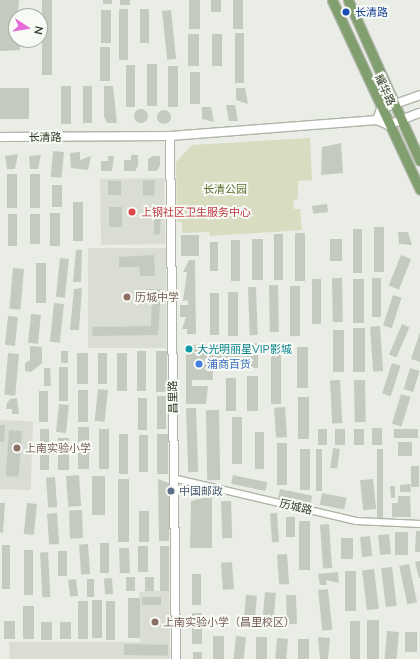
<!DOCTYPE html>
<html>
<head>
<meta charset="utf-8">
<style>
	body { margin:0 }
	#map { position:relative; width:420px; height:659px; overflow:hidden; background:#eaede5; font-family:Mulish,"Noto Sans SC",sans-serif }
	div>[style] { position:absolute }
	.built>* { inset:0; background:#d9ddd3; transform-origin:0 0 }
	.green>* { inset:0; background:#d8dcc0 }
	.building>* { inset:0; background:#c4cbbe; transform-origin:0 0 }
	.round { border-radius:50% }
	.roads { filter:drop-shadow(1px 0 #aeb5a8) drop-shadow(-1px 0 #aeb5a8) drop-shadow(0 1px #aeb5a8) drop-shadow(0 -1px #aeb5a8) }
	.street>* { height:5.5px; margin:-2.75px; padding:0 2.75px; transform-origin:2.75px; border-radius:2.75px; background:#fff }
	.secondary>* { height:8px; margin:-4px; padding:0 4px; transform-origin:4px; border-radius:4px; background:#fff }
	.primary>* { height:9px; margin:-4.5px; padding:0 4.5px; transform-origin:4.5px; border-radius:4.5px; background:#809e6e }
	.dots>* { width:11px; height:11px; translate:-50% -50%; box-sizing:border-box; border:2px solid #f8faf5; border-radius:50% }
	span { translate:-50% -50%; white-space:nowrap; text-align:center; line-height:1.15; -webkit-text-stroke:4px #f8faf5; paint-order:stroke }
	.transit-label { font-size:11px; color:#164399 }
	.left { translate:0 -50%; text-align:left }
	.street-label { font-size:11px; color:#2f3d26 }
	.park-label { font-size:11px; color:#617133 }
	.health-label { font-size:11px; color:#be3a42 }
	.education-label { font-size:11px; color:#785e54 }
	.culture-label { font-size:11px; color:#0d838f }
	.shop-label { font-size:11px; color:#366cbe }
	.service-label { font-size:11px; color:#4e5e75 }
	.north { position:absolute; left:8px; top:8px; width:40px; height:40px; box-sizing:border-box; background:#f8faf5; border:1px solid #a8aea2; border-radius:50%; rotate:102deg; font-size:11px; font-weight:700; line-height:16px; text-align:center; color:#2f3d26 }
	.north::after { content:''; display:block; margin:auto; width:14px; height:18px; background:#e66ad7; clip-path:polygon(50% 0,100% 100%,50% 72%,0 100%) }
</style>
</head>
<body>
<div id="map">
	<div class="built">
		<div style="left:164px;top:178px;width:66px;height:64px;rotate:89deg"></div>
		<div style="left:88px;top:248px;width:78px;height:100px"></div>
		<div style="left:0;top:420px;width:33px;height:69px;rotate:2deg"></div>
		<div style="clip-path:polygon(145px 591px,169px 591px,170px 659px,10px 659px,9px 642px,140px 642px,139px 592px)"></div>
	</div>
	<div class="green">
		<div style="clip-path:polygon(310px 138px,312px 180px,298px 181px,298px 199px,293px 200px,294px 209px,300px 209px,302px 230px,210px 236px,209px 232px,182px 233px,182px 222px,177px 222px,176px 162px,192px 145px)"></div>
	</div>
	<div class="building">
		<div style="clip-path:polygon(0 0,19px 0,16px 40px,19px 40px,20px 50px,0 51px)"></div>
		<div style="left:42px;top:0;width:10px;height:75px"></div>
		<div style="left:103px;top:0;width:9px;height:4px"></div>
		<div style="left:120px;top:0;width:10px;height:5px"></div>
		<div style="left:189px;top:0;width:11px;height:29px"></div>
		<div style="left:211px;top:0;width:10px;height:12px"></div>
		<div style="left:233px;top:0;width:10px;height:29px"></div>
		<div style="left:119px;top:9px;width:9px;height:51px"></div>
		<div style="left:140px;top:9px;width:9px;height:34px"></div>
		<div style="left:101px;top:10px;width:10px;height:33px"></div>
		<div style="left:171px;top:10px;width:49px;height:9px;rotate:84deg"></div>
		<div style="left:235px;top:33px;width:9px;height:50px"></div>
		<div style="left:188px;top:34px;width:11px;height:32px"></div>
		<div style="left:212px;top:34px;width:10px;height:32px"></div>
		<div style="left:100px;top:47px;width:10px;height:34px"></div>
		<div style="left:147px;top:64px;width:10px;height:42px"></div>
		<div style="left:126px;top:65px;width:9px;height:42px"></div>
		<div style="left:168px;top:66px;width:10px;height:41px"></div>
		<div style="left:190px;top:72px;width:10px;height:32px"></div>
		<div style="left:61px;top:86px;width:10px;height:38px"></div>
		<div style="left:83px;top:86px;width:9px;height:37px"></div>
		<div style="clip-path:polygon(104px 86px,113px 86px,117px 123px,107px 123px,104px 116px)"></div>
		<div style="left:0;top:88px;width:29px;height:31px"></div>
		<div style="clip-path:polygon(236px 88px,245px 88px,248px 104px,236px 100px)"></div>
		<div style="clip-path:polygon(226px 105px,235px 105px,238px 121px,229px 121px)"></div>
		<div style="clip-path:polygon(202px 107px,211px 107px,214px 122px,202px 119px)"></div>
		<div class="round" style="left:134px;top:109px;width:14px;height:14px"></div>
		<div class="round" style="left:157px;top:110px;width:14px;height:14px"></div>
		<div style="clip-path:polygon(341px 143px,343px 173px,321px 175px,322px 147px)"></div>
		<div style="left:53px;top:151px;width:11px;height:26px;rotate:5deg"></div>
		<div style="clip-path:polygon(80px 152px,80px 160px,91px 156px,88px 170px,71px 168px,70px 153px)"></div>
		<div style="clip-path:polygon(18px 154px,15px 169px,7px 169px,5px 156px)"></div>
		<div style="clip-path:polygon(41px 155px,38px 169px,30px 169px,29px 156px)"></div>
		<div style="clip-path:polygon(131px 155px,138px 155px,138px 166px,135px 171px,124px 171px,124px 160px,131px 160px)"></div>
		<div style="clip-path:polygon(108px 156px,114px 156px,112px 171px,101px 171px,101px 161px,108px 161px)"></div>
		<div style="clip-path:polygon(153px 156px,160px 156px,160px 165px,157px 171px,148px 171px,148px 159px)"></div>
		<div style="left:7px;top:174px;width:10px;height:34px"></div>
		<div style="left:30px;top:174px;width:10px;height:34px"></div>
		<div style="clip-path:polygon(155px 180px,154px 196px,143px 195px,143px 181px)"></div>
		<div style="left:108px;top:181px;width:13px;height:14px"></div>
		<div style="left:52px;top:185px;width:10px;height:22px"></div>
		<div style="left:73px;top:202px;width:10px;height:39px"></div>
		<div style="left:327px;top:204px;width:8px;height:15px;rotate:83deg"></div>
		<div style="left:109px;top:207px;width:13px;height:20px"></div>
		<div style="clip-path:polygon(154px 207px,161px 208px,160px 234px,154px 235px)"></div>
		<div style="left:50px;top:213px;width:10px;height:33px"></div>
		<div style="left:8px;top:214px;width:9px;height:32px"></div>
		<div style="left:30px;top:214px;width:10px;height:30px"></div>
		<div style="left:374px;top:227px;width:10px;height:45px"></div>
		<div style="left:353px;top:229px;width:9px;height:44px"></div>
		<div style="clip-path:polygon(398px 232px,408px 232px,412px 245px,399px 244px)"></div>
		<div style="left:295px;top:233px;width:10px;height:48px"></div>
		<div style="left:274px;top:234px;width:9px;height:46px"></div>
		<div style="left:181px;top:235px;width:18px;height:21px"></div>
		<div style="left:252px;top:239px;width:11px;height:41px"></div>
		<div style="left:330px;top:239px;width:12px;height:22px"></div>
		<div style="left:231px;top:240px;width:9px;height:41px"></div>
		<div style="left:210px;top:242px;width:8px;height:29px"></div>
		<div style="clip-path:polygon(76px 250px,82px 250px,81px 282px,73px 282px)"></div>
		<div style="clip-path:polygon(154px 255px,155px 276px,140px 276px,139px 267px,119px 267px,119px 257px)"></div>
		<div style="left:401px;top:255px;width:11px;height:33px;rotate:22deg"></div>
		<div style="left:60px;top:258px;width:9px;height:39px;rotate:6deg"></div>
		<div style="clip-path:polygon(189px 260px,195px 260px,196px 334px,187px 334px,187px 329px,182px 329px,186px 317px,180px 317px,180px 305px,188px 305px,188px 300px,183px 301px,187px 272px,183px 272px)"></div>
		<div style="left:36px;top:263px;width:10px;height:40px"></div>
		<div style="left:13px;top:268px;width:11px;height:41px;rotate:5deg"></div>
		<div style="left:342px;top:278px;width:44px;height:10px;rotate:89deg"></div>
		<div style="left:372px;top:278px;width:9px;height:39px"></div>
		<div style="left:312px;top:279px;width:9px;height:45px"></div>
		<div style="left:353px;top:279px;width:11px;height:44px"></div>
		<div style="left:278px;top:285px;width:47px;height:9px;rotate:89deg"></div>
		<div style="left:290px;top:286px;width:10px;height:50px"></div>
		<div style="left:256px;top:287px;width:48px;height:8px;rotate:88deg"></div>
		<div style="clip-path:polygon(82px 288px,79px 330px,70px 330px,74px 289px)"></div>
		<div style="clip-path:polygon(146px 289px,161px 289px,158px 335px,92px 336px,93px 327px,151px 326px,152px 298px,146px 298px)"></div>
		<div style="left:228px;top:292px;width:10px;height:44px"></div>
		<div style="left:210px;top:293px;width:9px;height:42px"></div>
		<div style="left:393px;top:295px;width:9px;height:32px;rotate:18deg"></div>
		<div style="left:54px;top:303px;width:10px;height:39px;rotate:6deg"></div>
		<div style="left:31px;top:314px;width:10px;height:29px;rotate:6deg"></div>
		<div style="left:8px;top:316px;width:10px;height:29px;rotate:6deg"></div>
		<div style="left:402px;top:324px;width:8px;height:33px;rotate:23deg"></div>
		<div style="left:380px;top:326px;width:45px;height:10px;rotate:86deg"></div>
		<div style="left:353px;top:328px;width:12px;height:44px"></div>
		<div style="left:333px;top:330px;width:11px;height:42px"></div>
		<div style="clip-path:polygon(420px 332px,420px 362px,411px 359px)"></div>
		<div style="clip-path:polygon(258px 343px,258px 368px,233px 368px,233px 358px,212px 359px,213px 380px,192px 380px,192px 386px,208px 386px,206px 404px,186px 404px,186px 345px)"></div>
		<div style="clip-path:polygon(30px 346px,42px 347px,42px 363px,31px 372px,25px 371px,25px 363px,30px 360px)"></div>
		<div style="left:271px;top:347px;width:10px;height:57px"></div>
		<div style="left:297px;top:347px;width:11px;height:41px"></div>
		<div style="left:61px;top:351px;width:7px;height:12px"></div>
		<div style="left:137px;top:351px;width:9px;height:40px"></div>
		<div style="left:156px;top:351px;width:11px;height:41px"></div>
		<div style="left:8px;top:353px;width:11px;height:42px;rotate:5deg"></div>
		<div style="left:77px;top:353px;width:11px;height:31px"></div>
		<div style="left:98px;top:353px;width:9px;height:31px"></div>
		<div style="left:117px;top:353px;width:10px;height:38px"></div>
		<div style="left:392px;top:363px;width:9px;height:32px;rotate:18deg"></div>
		<div style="left:59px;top:367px;width:9px;height:34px"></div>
		<div style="clip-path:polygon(44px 368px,50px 368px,51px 386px,44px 386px)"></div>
		<div style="left:410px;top:368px;width:10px;height:22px;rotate:17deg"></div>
		<div style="left:247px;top:376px;width:11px;height:35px"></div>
		<div style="left:226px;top:378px;width:10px;height:33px"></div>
		<div style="left:340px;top:380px;width:43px;height:10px;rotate:87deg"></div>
		<div style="left:365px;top:380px;width:42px;height:11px;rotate:89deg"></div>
		<div style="left:98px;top:389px;width:10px;height:32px;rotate:6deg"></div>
		<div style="left:78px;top:390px;width:10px;height:32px"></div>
		<div style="left:39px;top:391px;width:9px;height:31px"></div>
		<div style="left:401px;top:394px;width:10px;height:31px;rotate:17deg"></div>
		<div style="left:157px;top:396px;width:9px;height:33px"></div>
		<div style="left:298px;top:397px;width:11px;height:42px"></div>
		<div style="clip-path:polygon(17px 398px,19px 414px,12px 414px,12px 409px,6px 409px,7px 403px,10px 399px)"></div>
		<div style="left:138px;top:398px;width:9px;height:32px"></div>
		<div style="left:59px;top:404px;width:10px;height:28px;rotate:6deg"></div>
		<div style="left:285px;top:407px;width:30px;height:11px;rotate:86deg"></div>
		<div style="left:196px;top:408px;width:64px;height:10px;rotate:88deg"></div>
		<div style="left:219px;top:410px;width:70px;height:13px;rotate:89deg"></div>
		<div style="left:232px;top:417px;width:10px;height:47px"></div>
		<div style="clip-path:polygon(0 425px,5px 425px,4px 442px,0 441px)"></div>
		<div style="left:89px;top:427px;width:42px;height:11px;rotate:90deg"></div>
		<div style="left:372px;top:428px;width:10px;height:17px"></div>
		<div style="left:40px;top:429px;width:9px;height:41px"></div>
		<div style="left:99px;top:429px;width:10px;height:40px"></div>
		<div style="left:318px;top:429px;width:9px;height:16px"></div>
		<div style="left:335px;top:429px;width:10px;height:16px"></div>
		<div style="left:354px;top:429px;width:10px;height:16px"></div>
		<div style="left:394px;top:429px;width:24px;height:9px"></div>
		<div style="left:9px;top:430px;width:13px;height:46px;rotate:4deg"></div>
		<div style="left:255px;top:432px;width:9px;height:37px"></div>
		<div style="left:119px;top:434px;width:9px;height:40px"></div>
		<div style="left:157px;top:434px;width:11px;height:40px"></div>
		<div style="left:139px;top:435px;width:9px;height:37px"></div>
		<div style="left:58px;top:438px;width:11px;height:32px"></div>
		<div style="left:398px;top:442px;width:14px;height:14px"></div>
		<div style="left:277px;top:443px;width:10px;height:42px"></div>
		<div style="left:333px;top:448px;width:7px;height:20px;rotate:8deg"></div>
		<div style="left:300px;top:449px;width:10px;height:41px"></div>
		<div style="left:316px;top:449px;width:6px;height:42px"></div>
		<div style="left:377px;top:449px;width:6px;height:69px"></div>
		<div style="left:411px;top:466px;width:8px;height:21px"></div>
		<div style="left:79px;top:475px;width:31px;height:13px;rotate:86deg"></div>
		<div style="left:233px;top:475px;width:35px;height:9px;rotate:12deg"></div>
		<div style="left:92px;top:476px;width:13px;height:39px"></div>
		<div style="left:55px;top:477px;width:30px;height:9px;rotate:86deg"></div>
		<div style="left:129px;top:479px;width:63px;height:11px;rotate:90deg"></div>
		<div style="clip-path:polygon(158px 479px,169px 483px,169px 541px,159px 541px)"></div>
		<div style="left:373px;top:479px;width:30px;height:13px;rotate:84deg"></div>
		<div style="clip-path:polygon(410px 484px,411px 492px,400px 492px,400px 485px)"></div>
		<div style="clip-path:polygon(390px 486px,395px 486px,395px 498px,391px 498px)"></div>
		<div style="left:280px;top:489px;width:33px;height:9px;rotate:12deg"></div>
		<div style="left:322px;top:493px;width:25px;height:12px;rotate:11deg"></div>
		<div style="clip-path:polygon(212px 496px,212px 548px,190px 548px,191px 501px)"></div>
		<div style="clip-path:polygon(398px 496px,410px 496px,411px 517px,392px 517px,392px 503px,398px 503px)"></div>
		<div style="left:231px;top:501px;width:37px;height:10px;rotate:88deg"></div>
		<div style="clip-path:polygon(0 503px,5px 503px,3px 533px,0 532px)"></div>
		<div style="left:27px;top:503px;width:10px;height:31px;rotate:6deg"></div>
		<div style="left:82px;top:510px;width:28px;height:13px;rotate:88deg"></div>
		<div style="left:139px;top:511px;width:10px;height:31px"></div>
		<div style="left:57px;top:513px;width:31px;height:10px;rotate:86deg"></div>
		<div style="left:277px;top:513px;width:29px;height:7px;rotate:86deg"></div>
		<div style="left:286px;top:517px;width:9px;height:20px"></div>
		<div style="left:299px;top:521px;width:11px;height:49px"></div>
		<div style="left:329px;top:524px;width:44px;height:9px;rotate:86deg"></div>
		<div style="clip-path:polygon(416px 531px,420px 531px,420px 552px,415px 552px)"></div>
		<div style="left:395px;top:532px;width:13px;height:23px"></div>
		<div style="left:389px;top:534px;width:20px;height:11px;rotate:84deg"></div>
		<div style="left:370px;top:536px;width:20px;height:10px;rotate:84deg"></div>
		<div style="left:341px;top:538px;width:12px;height:21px"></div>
		<div style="left:100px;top:543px;width:9px;height:30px"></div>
		<div style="left:88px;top:544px;width:30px;height:9px;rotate:86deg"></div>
		<div style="left:2px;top:545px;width:8px;height:44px"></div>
		<div style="left:138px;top:546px;width:10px;height:26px"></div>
		<div style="left:160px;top:546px;width:9px;height:45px"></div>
		<div style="left:129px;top:548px;width:25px;height:10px;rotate:88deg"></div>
		<div style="left:24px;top:550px;width:9px;height:45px"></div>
		<div style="left:58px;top:551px;width:9px;height:25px"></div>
		<div style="left:48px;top:552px;width:45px;height:8px;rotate:87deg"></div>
		<div style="left:287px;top:554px;width:30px;height:10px;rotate:86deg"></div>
		<div style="clip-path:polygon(420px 561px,420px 578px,419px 578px,415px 562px)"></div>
		<div style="left:232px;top:562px;width:27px;height:11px;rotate:86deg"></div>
		<div style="left:409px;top:564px;width:39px;height:10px;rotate:78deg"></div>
		<div style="left:392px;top:567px;width:39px;height:11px;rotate:83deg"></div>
		<div style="left:374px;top:569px;width:40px;height:12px;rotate:83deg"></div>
		<div style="left:345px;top:571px;width:11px;height:40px"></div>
		<div style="clip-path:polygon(338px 572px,339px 583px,326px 580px,327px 585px,320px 585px,318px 574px)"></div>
		<div style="left:192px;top:574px;width:9px;height:31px"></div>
		<div style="left:126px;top:577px;width:9px;height:14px"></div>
		<div style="left:145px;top:577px;width:9px;height:14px"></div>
		<div style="left:112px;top:578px;width:16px;height:8px;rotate:86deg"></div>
		<div style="left:76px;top:579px;width:17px;height:8px;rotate:83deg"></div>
		<div style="left:87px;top:579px;width:7px;height:18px"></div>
		<div style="left:328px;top:589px;width:41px;height:10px;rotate:84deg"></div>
		<div style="left:265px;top:592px;width:11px;height:36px;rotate:5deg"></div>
		<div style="left:246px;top:595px;width:11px;height:32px;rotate:5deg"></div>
		<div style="left:296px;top:595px;width:29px;height:10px;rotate:88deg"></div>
		<div style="left:142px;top:597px;width:19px;height:8px"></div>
		<div style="left:128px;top:598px;width:12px;height:40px"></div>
		<div style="left:92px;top:600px;width:10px;height:38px"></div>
		<div style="left:78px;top:601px;width:10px;height:38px"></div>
		<div style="left:106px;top:601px;width:9px;height:39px"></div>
		<div style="left:23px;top:606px;width:11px;height:33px"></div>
		<div style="left:192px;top:613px;width:10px;height:31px"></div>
		<div style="left:367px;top:620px;width:12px;height:39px"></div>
		<div style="left:4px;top:621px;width:11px;height:18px"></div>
		<div style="left:350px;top:621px;width:10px;height:38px"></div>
		<div style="left:52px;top:622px;width:18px;height:11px;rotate:90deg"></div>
		<div style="left:60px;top:622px;width:11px;height:17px"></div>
		<div style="left:387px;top:631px;width:12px;height:28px;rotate:5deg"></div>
		<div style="left:405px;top:632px;width:12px;height:20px"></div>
		<div style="left:213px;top:636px;width:11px;height:23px"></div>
		<div style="left:236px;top:636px;width:10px;height:23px;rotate:6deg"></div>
		<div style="left:256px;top:637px;width:11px;height:22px"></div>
		<div style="clip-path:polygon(318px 637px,330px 638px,328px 659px,320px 659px)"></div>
		<div style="left:277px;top:638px;width:11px;height:21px;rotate:5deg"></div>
		<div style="left:298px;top:639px;width:11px;height:20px"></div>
		<div style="left:124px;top:644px;width:44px;height:11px;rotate:1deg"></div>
		<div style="left:193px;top:652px;width:9px;height:7px"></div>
	</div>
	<div class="roads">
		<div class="street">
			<div style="left:173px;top:478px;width:188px;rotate:13.2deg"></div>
			<div style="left:356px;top:521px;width:64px;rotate:2.7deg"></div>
		</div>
		<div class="secondary">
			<div style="left:377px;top:120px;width:12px;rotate:-70deg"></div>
			<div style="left:381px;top:109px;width:41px;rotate:-19.7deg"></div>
			<div style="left:170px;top:136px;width:523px;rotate:89.34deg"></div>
			<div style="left:0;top:137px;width:170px;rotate:-0.3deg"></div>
			<div style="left:170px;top:136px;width:208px;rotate:-4.4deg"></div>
			<div style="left:377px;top:120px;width:12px;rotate:24deg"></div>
			<div style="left:388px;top:125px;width:34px;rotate:-21deg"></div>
		</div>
		<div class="primary">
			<div style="left:332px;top:0;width:209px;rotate:65.1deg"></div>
			<div style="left:348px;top:0;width:176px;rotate:65.9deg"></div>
		</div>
	</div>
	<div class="dots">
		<div style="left:346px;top:12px;background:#1a4fb4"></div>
		<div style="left:132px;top:212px;background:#e0444e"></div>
		<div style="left:127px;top:297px;background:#8d6e63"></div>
		<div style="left:189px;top:349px;background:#0f9aa8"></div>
		<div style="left:199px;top:364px;background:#3f7fe0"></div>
		<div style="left:17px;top:448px;background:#8d6e63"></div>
		<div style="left:171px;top:491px;background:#5c6f8a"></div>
		<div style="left:155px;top:622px;background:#8d6e63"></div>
	</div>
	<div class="transit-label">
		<span class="left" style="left:355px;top:12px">长清路</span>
	</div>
	<div class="street-label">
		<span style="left:385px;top:90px;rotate:65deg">耀华路</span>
		<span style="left:45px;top:137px">长清路</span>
		<span style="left:173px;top:397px;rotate:-91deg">昌里路</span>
		<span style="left:296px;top:507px;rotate:13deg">历城路</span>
	</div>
	<div class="park-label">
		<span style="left:225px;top:189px">长清公园</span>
	</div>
	<div class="health-label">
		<span class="left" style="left:141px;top:212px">上钢社区卫生服务中心</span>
	</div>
	<div class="education-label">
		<span class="left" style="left:135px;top:297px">历城中学</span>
		<span class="left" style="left:25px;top:448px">上南实验小学</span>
		<span class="left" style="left:163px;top:622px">上南实验小学（昌里校区）</span>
	</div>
	<div class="culture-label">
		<span class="left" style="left:197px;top:349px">大光明丽星VIP影城</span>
	</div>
	<div class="shop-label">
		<span class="left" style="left:207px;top:364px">浦商百货</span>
	</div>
	<div class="service-label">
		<span class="left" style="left:179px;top:491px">中国邮政</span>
	</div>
	<div class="north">N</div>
</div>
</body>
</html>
